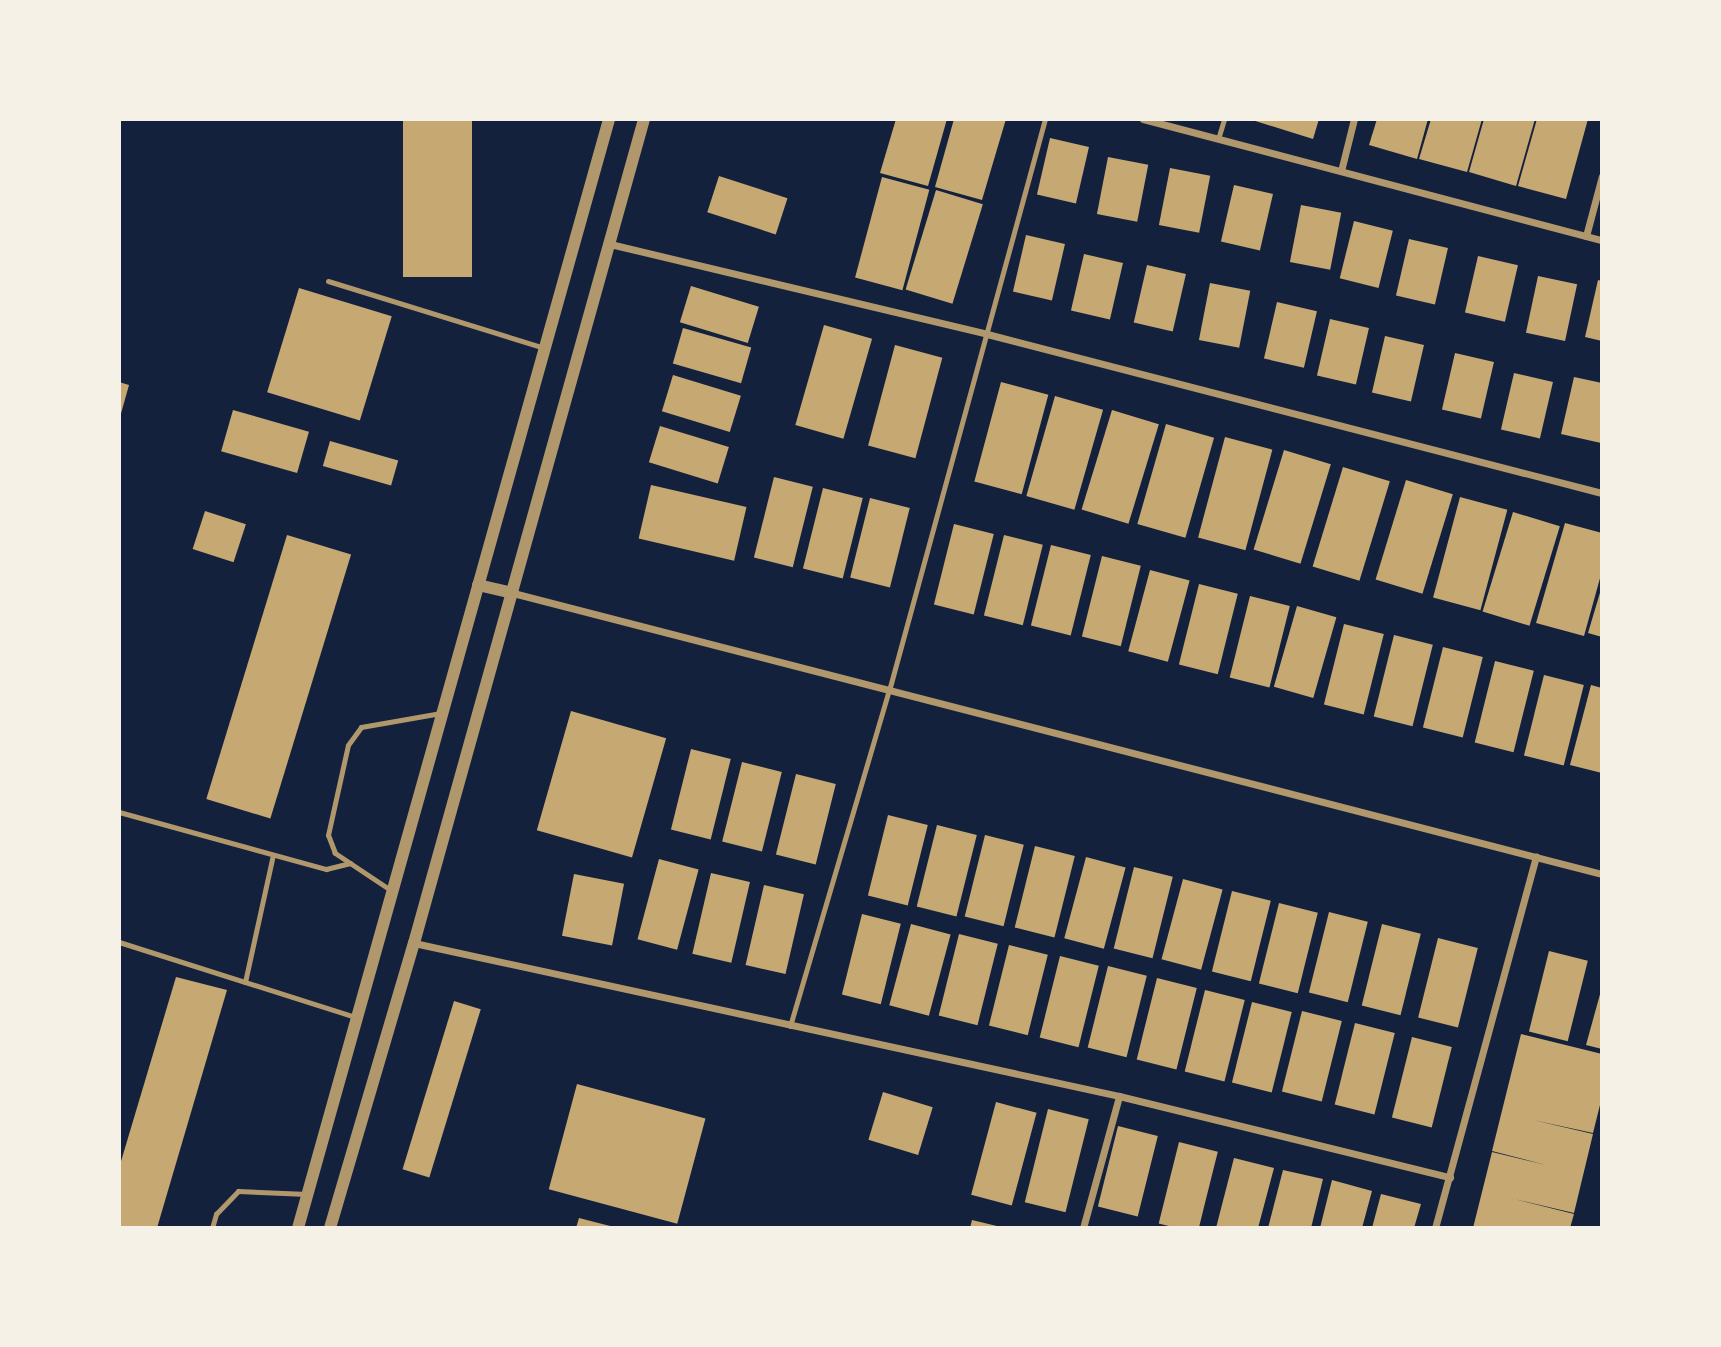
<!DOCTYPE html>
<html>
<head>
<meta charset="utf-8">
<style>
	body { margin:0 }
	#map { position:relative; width:1721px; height:1347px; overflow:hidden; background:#14213d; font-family:"Roboto Condensed",sans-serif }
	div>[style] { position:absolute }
	.building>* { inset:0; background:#c6a872; transform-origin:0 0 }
	.service>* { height:5px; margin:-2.5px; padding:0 2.5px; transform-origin:2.5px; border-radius:2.5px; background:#b1986c }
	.minor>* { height:7px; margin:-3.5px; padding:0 3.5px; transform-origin:3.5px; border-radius:3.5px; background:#b1986c }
	.tertiary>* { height:12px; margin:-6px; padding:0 6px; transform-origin:6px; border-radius:6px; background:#b1986c }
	span { translate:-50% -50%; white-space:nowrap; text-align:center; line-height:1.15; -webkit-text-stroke:5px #f6f1e7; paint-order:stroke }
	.frame { position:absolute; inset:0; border:121px solid #f6f1e7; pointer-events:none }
</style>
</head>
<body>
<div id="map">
	<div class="building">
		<div style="left:403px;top:119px;width:69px;height:158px"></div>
		<div style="clip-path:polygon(896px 119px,947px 119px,928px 186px,880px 173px)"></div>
		<div style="clip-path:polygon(954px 119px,1006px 119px,982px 200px,935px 187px)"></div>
		<div style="clip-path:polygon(1249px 119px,1319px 119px,1313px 139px)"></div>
		<div style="clip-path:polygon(1377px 119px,1428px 119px,1417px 159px,1369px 145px)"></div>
		<div style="clip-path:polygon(1431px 119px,1482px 119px,1467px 172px,1419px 159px)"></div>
		<div style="clip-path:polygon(1484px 119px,1535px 119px,1516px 186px,1469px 172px)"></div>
		<div style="clip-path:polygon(1537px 119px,1588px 119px,1566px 199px,1518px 186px)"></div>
		<div style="left:1050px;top:138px;width:40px;height:58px;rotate:13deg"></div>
		<div style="left:1108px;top:157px;width:41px;height:58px;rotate:11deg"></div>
		<div style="left:1170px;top:168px;width:41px;height:58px;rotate:11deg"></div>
		<div style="left:719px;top:176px;width:72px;height:38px;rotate:18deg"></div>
		<div style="left:882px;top:177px;width:49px;height:104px;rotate:15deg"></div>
		<div style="left:1234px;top:185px;width:40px;height:58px;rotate:13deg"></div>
		<div style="left:936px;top:190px;width:49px;height:104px;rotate:17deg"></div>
		<div style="left:1301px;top:205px;width:41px;height:58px;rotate:11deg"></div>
		<div style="left:1354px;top:221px;width:40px;height:59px;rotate:14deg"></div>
		<div style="left:1026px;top:235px;width:40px;height:58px;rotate:13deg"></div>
		<div style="left:1409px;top:239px;width:40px;height:58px;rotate:13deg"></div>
		<div style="left:1084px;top:254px;width:40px;height:58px;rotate:13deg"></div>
		<div style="left:1478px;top:256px;width:41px;height:58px;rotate:13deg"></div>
		<div style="left:1147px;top:265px;width:40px;height:59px;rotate:13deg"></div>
		<div style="left:1538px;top:276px;width:40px;height:58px;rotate:12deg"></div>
		<div style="clip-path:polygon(1598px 280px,1602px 281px,1602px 341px,1585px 337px)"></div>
		<div style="left:1210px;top:283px;width:41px;height:58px;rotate:11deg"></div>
		<div style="left:691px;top:286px;width:71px;height:38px;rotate:17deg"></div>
		<div style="left:299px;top:288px;width:97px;height:109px;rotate:17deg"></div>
		<div style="left:1277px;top:302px;width:41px;height:58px;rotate:13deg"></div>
		<div style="left:1330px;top:319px;width:40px;height:58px;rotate:13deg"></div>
		<div style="left:824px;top:325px;width:50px;height:104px;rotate:16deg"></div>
		<div style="left:683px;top:328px;width:71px;height:37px;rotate:16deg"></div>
		<div style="left:1385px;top:336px;width:40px;height:58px;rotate:13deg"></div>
		<div style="left:895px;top:345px;width:49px;height:104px;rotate:15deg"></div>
		<div style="left:1455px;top:353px;width:40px;height:58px;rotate:13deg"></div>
		<div style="left:1514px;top:373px;width:40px;height:58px;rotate:13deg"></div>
		<div style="left:673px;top:375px;width:71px;height:38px;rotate:17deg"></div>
		<div style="clip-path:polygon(1574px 377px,1602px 383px,1601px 443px,1561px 434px)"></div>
		<div style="clip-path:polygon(119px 382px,129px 385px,120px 417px,119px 417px)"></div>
		<div style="left:1001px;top:382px;width:49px;height:103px;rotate:15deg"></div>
		<div style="left:1055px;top:396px;width:50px;height:104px;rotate:16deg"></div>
		<div style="left:233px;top:410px;width:79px;height:43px;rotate:16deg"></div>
		<div style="left:1112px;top:410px;width:49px;height:104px;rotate:17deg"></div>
		<div style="left:1166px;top:424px;width:50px;height:104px;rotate:16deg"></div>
		<div style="left:660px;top:426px;width:72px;height:38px;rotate:17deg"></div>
		<div style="left:1225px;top:437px;width:49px;height:104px;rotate:15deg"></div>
		<div style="left:330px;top:441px;width:71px;height:26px;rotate:16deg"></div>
		<div style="left:1284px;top:450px;width:49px;height:104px;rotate:17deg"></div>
		<div style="left:1343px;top:467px;width:49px;height:104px;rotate:17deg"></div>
		<div style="left:774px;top:477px;width:40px;height:83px;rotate:14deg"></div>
		<div style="left:1406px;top:480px;width:49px;height:104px;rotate:17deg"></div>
		<div style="left:651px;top:485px;width:98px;height:55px;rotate:13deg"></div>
		<div style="left:823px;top:488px;width:41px;height:83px;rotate:14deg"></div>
		<div style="left:1460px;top:497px;width:49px;height:104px;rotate:15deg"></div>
		<div style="left:870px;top:498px;width:41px;height:82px;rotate:14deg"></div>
		<div style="left:205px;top:511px;width:43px;height:40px;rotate:18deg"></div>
		<div style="left:1513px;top:512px;width:49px;height:104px;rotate:17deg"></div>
		<div style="clip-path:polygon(1565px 523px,1602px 533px,1602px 571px,1584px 636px,1536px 623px)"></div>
		<div style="left:954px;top:524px;width:41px;height:83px;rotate:14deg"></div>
		<div style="left:287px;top:535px;width:67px;height:276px;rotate:17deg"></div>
		<div style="left:1004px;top:535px;width:40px;height:83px;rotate:14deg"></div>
		<div style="left:1051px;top:545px;width:41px;height:83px;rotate:14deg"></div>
		<div style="left:1102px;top:556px;width:40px;height:83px;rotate:14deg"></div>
		<div style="left:1150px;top:570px;width:41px;height:84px;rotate:15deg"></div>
		<div style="left:1199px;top:584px;width:40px;height:83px;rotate:14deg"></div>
		<div style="clip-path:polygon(1602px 586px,1602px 637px,1588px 633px)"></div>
		<div style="left:1250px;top:596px;width:41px;height:84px;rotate:14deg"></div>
		<div style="left:1297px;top:606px;width:41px;height:84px;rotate:16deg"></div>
		<div style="left:1344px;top:624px;width:41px;height:83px;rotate:14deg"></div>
		<div style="left:1394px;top:635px;width:40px;height:84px;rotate:14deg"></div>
		<div style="left:1443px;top:647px;width:41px;height:83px;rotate:14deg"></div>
		<div style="left:1495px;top:661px;width:40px;height:84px;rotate:14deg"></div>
		<div style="left:1544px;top:675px;width:41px;height:83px;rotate:14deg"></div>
		<div style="clip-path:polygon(1591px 685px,1602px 688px,1602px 773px,1570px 765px)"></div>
		<div style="left:571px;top:711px;width:99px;height:124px;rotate:16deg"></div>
		<div style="left:691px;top:749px;width:41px;height:83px;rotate:14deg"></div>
		<div style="left:742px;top:762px;width:41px;height:82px;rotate:14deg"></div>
		<div style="left:796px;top:774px;width:41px;height:83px;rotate:14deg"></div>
		<div style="left:888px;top:815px;width:41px;height:83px;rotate:14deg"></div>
		<div style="left:937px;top:825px;width:41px;height:84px;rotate:14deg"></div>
		<div style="left:985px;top:835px;width:40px;height:84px;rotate:14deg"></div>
		<div style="left:1035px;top:846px;width:41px;height:84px;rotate:14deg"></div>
		<div style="left:1086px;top:857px;width:41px;height:84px;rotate:15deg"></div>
		<div style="left:659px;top:859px;width:41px;height:83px;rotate:15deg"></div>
		<div style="left:1134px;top:867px;width:40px;height:84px;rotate:14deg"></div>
		<div style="left:711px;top:873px;width:40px;height:83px;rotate:13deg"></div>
		<div style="left:574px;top:874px;width:51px;height:63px;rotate:11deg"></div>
		<div style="left:1183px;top:879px;width:41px;height:83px;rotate:15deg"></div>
		<div style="left:764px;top:885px;width:41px;height:82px;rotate:13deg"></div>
		<div style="left:1232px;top:891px;width:40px;height:83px;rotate:14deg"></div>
		<div style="left:1279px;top:903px;width:40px;height:83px;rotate:14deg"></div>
		<div style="left:1329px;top:912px;width:40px;height:83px;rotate:14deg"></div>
		<div style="left:862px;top:914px;width:40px;height:83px;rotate:14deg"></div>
		<div style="left:911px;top:924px;width:41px;height:84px;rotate:15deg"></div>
		<div style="left:1382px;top:924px;width:40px;height:84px;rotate:14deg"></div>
		<div style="left:959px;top:934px;width:40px;height:84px;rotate:14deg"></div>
		<div style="left:1438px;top:938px;width:41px;height:82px;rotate:14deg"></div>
		<div style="left:1009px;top:945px;width:40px;height:83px;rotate:14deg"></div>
		<div style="left:1549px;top:951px;width:40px;height:83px;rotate:14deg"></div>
		<div style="left:1060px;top:956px;width:40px;height:84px;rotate:14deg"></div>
		<div style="left:1108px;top:966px;width:40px;height:84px;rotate:14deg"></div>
		<div style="clip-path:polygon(176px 977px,227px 990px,157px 1228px,119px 1228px,119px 1168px)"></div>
		<div style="left:1157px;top:978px;width:41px;height:84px;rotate:14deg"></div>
		<div style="clip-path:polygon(1602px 987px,1602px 1049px,1586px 1045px)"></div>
		<div style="left:1205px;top:990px;width:41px;height:84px;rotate:14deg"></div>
		<div style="left:454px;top:1001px;width:28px;height:176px;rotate:17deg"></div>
		<div style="left:1252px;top:1002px;width:41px;height:83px;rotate:14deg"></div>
		<div style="left:1302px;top:1011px;width:41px;height:83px;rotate:14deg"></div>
		<div style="left:1355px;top:1023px;width:41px;height:84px;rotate:14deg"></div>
		<div style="clip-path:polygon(1521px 1034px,1602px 1054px,1602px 1097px,1593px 1133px,1533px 1120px,1593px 1134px,1574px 1213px,1514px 1199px,1574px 1214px,1570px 1228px,1473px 1228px,1492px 1152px,1546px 1165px,1492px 1151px)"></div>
		<div style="left:1412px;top:1037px;width:41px;height:83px;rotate:14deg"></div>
		<div style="left:577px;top:1084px;width:133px;height:109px;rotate:15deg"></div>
		<div style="left:883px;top:1092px;width:52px;height:50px;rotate:17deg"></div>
		<div style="left:996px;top:1102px;width:42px;height:96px;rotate:15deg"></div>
		<div style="left:1048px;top:1109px;width:42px;height:96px;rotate:14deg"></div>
		<div style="left:1118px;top:1126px;width:41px;height:83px;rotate:14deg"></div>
		<div style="left:1179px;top:1142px;width:40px;height:84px;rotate:14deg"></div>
		<div style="clip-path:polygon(1234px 1158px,1274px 1168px,1258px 1228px,1216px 1228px)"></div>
		<div style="clip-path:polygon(1283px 1170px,1323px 1179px,1311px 1228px,1268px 1228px)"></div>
		<div style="clip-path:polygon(1332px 1180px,1372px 1191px,1362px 1228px,1320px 1228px)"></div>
		<div style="clip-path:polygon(1381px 1194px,1421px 1204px,1414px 1228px,1372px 1228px)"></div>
		<div style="clip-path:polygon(579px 1218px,614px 1227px,614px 1228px,576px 1228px)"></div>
		<div style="clip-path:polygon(972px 1220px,1001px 1227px,1001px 1228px,970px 1228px)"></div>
	</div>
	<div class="service">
		<div style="left:1218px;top:139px;width:21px;rotate:-73deg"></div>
		<div style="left:328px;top:281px;width:227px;rotate:17.2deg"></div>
		<div style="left:119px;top:812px;width:215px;rotate:15.4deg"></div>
		<div style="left:326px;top:869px;width:25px;rotate:-14deg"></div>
		<div style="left:392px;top:891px;width:69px;rotate:-146.3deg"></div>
		<div style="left:335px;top:853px;width:19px;rotate:-111deg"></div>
		<div style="left:328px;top:835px;width:92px;rotate:-77.5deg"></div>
		<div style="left:348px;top:745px;width:22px;rotate:-54deg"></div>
		<div style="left:361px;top:727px;width:81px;rotate:-9.9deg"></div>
		<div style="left:119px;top:942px;width:249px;rotate:17.6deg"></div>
		<div style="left:245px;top:982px;width:130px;rotate:-77.6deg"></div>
		<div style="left:790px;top:1026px;width:353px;rotate:-73.6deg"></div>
		<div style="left:890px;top:687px;width:589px;rotate:-74.74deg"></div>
		<div style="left:212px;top:1228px;width:15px;rotate:-74deg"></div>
		<div style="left:216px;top:1214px;width:32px;rotate:-46deg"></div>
		<div style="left:238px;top:1191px;width:69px;rotate:2.5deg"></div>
	</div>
	<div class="minor">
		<div style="left:1143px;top:119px;width:475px;rotate:14.8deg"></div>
		<div style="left:1341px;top:171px;width:54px;rotate:-76deg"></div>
		<div style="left:1586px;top:236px;width:62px;rotate:-75.1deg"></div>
		<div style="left:610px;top:244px;width:388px;rotate:13.4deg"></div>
		<div style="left:987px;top:334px;width:635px;rotate:14.5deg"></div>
		<div style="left:513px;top:593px;width:1125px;rotate:14.47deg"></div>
		<div style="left:414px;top:943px;width:721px;rotate:12.24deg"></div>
		<div style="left:1119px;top:1096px;width:341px;rotate:13.8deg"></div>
		<div style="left:1083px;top:1228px;width:137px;rotate:-74.7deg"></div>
		<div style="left:1435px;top:1228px;width:385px;rotate:-74.8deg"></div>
	</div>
	<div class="tertiary">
		<div style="left:478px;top:585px;width:36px;rotate:13deg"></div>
		<div style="left:298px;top:1228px;width:1152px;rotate:-74.33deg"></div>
		<div style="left:330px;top:1228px;width:297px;rotate:-73.6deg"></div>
		<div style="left:414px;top:943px;width:855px;rotate:-74.4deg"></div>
	</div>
	<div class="frame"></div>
</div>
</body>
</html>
